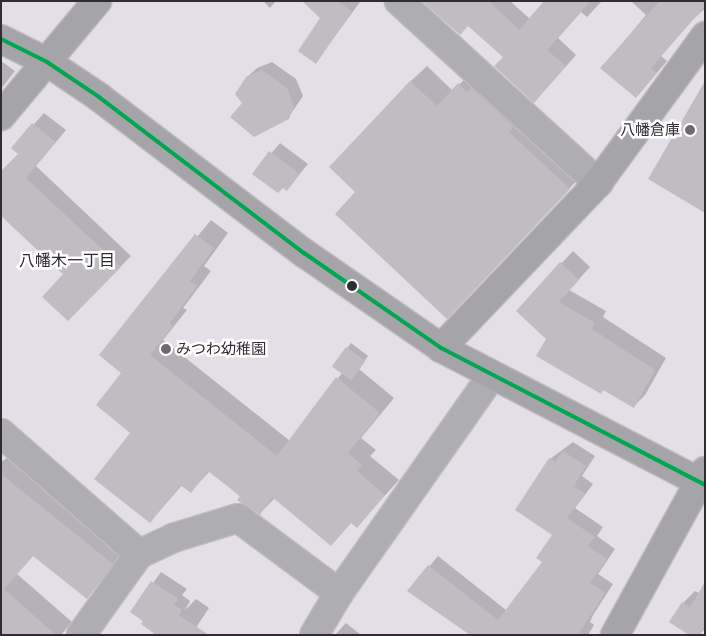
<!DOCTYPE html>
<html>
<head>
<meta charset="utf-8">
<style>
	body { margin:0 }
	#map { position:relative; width:706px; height:636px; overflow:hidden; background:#e4dee6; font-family:"Titillium Web","Noto Sans JP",sans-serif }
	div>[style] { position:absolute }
	.shadow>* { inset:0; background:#0003 }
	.building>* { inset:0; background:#c1bcc2; transform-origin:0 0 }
	.roads { filter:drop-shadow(1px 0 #bfbbc1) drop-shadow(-1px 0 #bfbbc1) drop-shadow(0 1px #bfbbc1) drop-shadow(0 -1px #bfbbc1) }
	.street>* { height:28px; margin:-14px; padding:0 14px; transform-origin:14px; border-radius:14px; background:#aeaeb1 }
	.secondary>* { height:28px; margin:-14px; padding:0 14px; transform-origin:14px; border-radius:14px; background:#a5a4a8 }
	.bus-1>* { height:4px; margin:-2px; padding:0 2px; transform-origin:2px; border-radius:2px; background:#00a651 }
	.dots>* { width:14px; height:14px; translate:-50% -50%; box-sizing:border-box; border:2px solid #fff; border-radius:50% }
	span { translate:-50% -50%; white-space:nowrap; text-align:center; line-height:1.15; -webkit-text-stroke:5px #fff; paint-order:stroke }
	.poi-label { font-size:15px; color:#302c31 }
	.right { translate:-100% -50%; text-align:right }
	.left { translate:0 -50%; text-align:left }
	.neighbourhood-label { font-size:16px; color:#302c31 }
	.frame { position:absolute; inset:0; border:2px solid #302c31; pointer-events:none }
</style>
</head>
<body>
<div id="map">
	<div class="shadow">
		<div style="clip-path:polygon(263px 1px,276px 1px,270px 8px)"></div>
		<div style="clip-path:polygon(304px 1px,360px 2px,316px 62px,322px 17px)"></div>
		<div style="clip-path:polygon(424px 1px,510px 1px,530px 19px,545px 1px,602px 1px,587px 17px,581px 12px,558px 38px,576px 55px,545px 90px,469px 24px)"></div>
		<div style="clip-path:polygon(631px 1px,705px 1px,705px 11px,703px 10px,681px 31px,661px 56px,667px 61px,636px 97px,602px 68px,646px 15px)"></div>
		<div style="clip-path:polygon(1px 61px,15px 71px,1px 89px)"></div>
		<div style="clip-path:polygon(272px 62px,296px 79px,303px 96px,288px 118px,243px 103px,247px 77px,257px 68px)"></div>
		<div style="clip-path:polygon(427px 66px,453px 91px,475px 68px,585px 172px,463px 301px,357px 192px,410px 82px)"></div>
		<div style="clip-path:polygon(44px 113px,66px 130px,36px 166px,131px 256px,68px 319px,65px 274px,1px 214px,20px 154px,13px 148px)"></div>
		<div style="clip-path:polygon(280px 143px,308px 164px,287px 189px,254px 174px)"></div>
		<div style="clip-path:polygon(211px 220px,228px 233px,204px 266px,211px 271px,183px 308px,187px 310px,163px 340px,290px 441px,342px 373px,333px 366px,351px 343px,368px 356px,359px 369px,394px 398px,361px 438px,376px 450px,370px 456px,399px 480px,357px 526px,352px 522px,331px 544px,275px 498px,260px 513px,210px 471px,191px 491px,182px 485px,150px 522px,122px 373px,100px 355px)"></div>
		<div style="clip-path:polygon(573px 251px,590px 267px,569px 290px,606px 311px,603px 317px,666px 358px,645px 395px,633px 407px,517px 311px)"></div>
		<div style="clip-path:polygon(573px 442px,595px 456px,582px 476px,593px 484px,575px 508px,603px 527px,597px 536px,615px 549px,598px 574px,613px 584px,593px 615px,590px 622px,594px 625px,588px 635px,472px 635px,409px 591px,438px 556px,506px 610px,543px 562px,554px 535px,550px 459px)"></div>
		<div style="clip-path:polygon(10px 456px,126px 549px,87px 598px,34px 555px,17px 574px,72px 622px,61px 635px,1px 635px,1px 462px)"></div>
		<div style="clip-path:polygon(161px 572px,187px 589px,182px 595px,190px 601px,185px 610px,196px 599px,209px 608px,191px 635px,159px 635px,132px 612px)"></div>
		<div style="clip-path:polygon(705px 590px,705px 629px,699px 635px,683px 603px,695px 591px,702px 595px)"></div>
		<div style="clip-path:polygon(346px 623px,361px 635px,335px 635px)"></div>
	</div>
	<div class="building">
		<div style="clip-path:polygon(302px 1px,337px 1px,352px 11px,316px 64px,298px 51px,320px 18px)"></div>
		<div style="clip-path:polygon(422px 1px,489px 1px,519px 30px,544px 1px,590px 1px,547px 50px,566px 66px,534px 103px,494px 66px,503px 57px,468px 26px,460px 35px)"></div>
		<div style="clip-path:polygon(660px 1px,705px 1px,705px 6px,651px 68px,657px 73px,636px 98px,600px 68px)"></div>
		<div style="clip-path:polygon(262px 70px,287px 88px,294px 106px,289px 119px,254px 137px,230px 117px,242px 103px,235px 94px,246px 77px)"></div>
		<div style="clip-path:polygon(410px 81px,437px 106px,458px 83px,467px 92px,471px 88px,513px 127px,509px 132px,570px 189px,447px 319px,335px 214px,355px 192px,329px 167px)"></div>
		<div style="clip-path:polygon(705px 81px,705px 213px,648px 179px)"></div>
		<div style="clip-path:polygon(32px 123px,56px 142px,26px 178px,121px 267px,68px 321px,42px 297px,63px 274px,1px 216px,1px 171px,18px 154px,11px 148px)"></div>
		<div style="clip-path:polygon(269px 151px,300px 174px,287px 191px,283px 188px,278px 193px,252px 174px)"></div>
		<div style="clip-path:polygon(195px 234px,214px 248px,190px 281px,197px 286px,170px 323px,173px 326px,150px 355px,277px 456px,336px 377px,380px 413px,348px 453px,362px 465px,357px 471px,385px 495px,357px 528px,351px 523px,331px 546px,272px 497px,260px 515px,237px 500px,240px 496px,208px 471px,191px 493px,180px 485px,150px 523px,94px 479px,130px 433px,96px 405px,121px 373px,99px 355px)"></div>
		<div style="clip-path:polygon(560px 262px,579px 280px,559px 302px,595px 323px,592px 329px,655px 370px,634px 408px,603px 390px,601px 394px,536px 356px,546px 339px,516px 311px)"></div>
		<div style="left:346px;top:347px;width:24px;height:24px;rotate:36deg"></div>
		<div style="clip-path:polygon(563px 451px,586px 466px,574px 486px,585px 494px,567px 518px,595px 537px,588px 546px,607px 559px,590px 583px,605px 593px,578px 635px,470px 635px,407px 591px,428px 565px,498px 620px,542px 562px,536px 558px,552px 535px,515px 510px,549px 458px,555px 462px)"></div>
		<div style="clip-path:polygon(1px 474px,113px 564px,87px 599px,33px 556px,4px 589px,56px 635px,1px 635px)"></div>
		<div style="clip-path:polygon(151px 581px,178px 599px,174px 605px,182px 610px,179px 615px,209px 635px,156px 635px,141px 624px,143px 621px,130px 612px)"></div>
		<div style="clip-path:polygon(705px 582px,705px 626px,699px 635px,689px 635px,669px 622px,682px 602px,690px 607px)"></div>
	</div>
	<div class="roads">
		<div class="street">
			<div style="left:399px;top:1px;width:270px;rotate:42.4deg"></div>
			<div style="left:1px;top:433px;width:184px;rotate:41.2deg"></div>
			<div style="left:81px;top:635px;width:100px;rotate:-54.4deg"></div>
			<div style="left:139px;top:554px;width:38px;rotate:-25deg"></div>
			<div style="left:173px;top:538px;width:68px;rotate:-17.1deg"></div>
			<div style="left:238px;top:518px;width:126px;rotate:36.6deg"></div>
			<div style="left:314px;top:635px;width:49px;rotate:-59.2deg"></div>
			<div style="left:339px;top:593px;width:264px;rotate:-54.9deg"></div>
		</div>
		<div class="secondary">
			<div style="left:1px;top:39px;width:51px;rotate:26.6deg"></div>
			<div style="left:47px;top:62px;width:63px;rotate:33.9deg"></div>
			<div style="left:99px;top:97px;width:258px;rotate:37.3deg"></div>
			<div style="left:304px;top:253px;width:167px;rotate:34.7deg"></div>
			<div style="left:441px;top:348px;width:297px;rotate:27.4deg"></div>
			<div style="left:1px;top:116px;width:150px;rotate:-50.1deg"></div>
			<div style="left:441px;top:348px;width:228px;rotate:-46.4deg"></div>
			<div style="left:598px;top:183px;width:182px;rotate:-53.9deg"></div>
			<div style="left:615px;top:635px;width:187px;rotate:-61.2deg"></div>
		</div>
	</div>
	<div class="bus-1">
		<div style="left:1px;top:39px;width:51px;rotate:26.6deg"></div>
		<div style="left:47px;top:62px;width:63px;rotate:33.9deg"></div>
		<div style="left:99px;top:97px;width:258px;rotate:37.3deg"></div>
		<div style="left:304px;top:253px;width:167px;rotate:34.7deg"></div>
		<div style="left:441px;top:348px;width:297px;rotate:27.4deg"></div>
	</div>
	<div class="dots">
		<div style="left:690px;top:130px;background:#6f6a70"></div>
		<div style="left:352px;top:286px;background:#302c31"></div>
		<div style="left:166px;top:349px;background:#6f6a70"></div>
	</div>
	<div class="poi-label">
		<span class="right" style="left:680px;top:130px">八幡倉庫</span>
		<span class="left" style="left:176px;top:349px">みつわ幼稚園</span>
	</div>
	<div class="neighbourhood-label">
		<span style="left:67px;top:260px">八幡木一丁目</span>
	</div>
	<div class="frame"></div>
</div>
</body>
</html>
